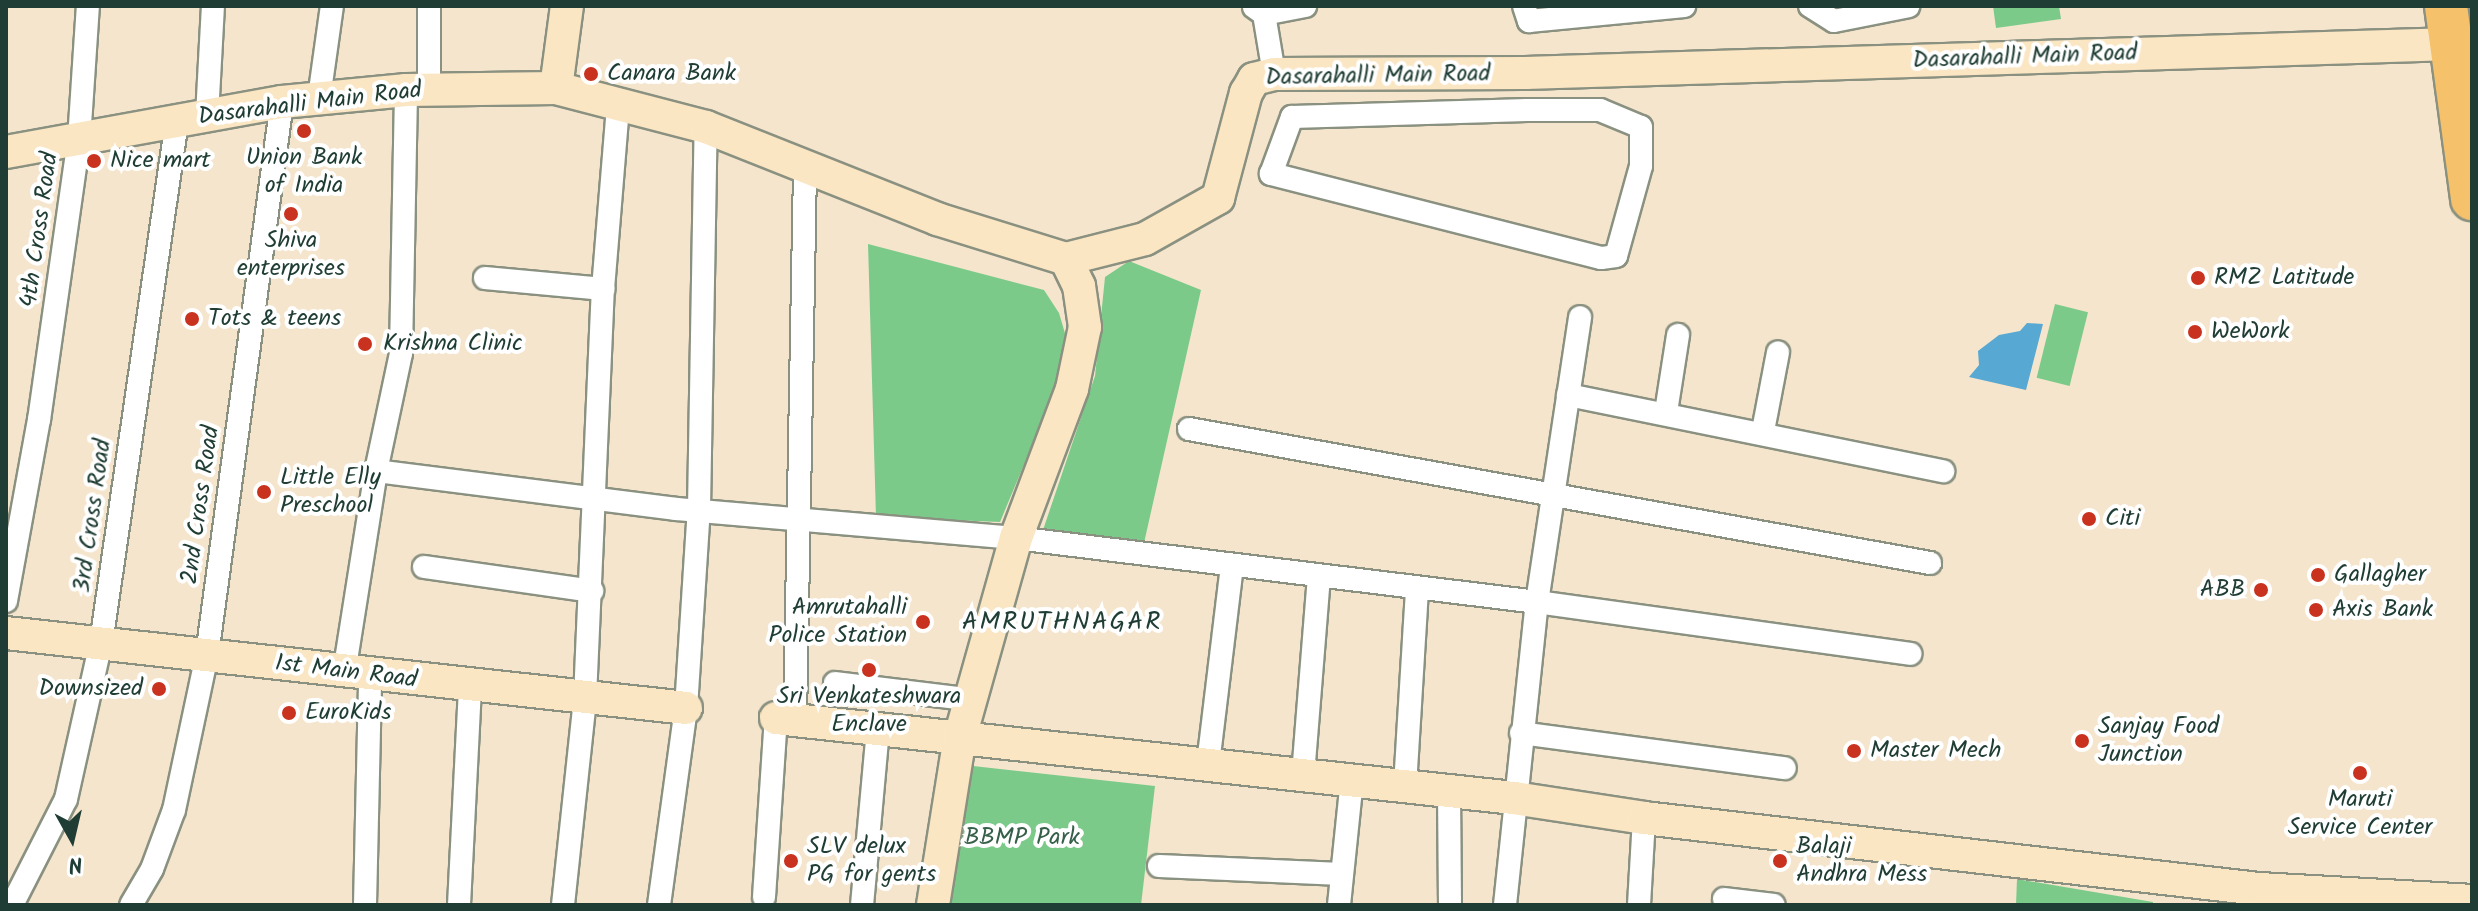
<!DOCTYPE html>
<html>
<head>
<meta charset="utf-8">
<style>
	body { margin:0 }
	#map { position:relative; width:2478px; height:911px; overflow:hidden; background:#f5e5cd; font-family:Kalam,sans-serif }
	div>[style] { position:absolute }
	.green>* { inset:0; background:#7cca8a; transform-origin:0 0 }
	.water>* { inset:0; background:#57a8d2 }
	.roads { filter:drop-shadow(2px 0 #8a9180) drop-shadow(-2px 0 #8a9180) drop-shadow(0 2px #8a9180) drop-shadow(0 -2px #8a9180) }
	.street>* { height:22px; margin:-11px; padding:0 11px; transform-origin:11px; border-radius:11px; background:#fff }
	.secondary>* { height:32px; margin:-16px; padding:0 16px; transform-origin:16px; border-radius:16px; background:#fbe6c4 }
	.highway>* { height:42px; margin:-21px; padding:0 21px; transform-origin:21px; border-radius:21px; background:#f6c16b }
	.dots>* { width:22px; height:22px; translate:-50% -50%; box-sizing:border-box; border:4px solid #fff; border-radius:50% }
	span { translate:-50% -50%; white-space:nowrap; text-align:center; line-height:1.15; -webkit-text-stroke:8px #fff; paint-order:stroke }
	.street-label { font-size:24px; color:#1f3d34 }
	.poi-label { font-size:24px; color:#1f3d34 }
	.left { translate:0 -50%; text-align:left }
	.right { translate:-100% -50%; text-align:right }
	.park-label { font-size:24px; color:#36604a }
	.neighbourhood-label { font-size:26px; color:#1f3d34; letter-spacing:2px }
	.frame { position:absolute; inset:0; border:8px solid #1f3d34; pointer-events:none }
	.north { position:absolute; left:32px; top:799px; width:80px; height:80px; -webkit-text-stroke:6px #fff; paint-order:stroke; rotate:172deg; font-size:22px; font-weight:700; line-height:32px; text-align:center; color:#1f3d34 }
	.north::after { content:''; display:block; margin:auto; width:28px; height:36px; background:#1f3d34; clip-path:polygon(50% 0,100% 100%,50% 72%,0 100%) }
</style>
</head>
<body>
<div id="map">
	<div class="green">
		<div style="clip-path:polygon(1993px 6px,2059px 6px,2061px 19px,1996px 28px)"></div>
		<div style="clip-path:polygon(868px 244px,1044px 290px,1059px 313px,1067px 340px,1064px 369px,1000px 522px,876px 517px)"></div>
		<div style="clip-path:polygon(1129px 261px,1201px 290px,1144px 543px,1043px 530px,1095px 376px,1105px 277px)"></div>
		<div style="left:2055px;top:304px;width:34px;height:76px;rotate:14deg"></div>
		<div style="clip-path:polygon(964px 765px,1155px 786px,1141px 905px,947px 905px)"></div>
		<div style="clip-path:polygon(2017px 879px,2153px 902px,2153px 905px,2016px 905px)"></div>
	</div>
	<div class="water">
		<div style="clip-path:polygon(2027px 323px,2043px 324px,2026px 390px,1969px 377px,1979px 365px,1978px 351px,1999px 335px,2020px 331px)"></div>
	</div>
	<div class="roads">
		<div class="street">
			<div style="left:429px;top:6px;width:83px;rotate:90deg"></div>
			<div style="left:1524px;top:6px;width:16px;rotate:72deg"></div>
			<div style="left:1529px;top:21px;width:156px;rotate:-5.5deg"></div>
			<div style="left:1810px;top:6px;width:28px;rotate:32deg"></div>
			<div style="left:1834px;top:21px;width:76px;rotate:-11.3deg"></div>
			<div style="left:1254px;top:7px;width:12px;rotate:35deg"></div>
			<div style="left:1264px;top:14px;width:42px;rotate:-11deg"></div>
			<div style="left:1264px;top:14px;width:61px;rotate:80.5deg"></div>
			<div style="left:319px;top:98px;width:93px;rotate:-82deg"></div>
			<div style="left:1527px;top:110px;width:73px"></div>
			<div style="left:1600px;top:110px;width:44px;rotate:22.5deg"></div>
			<div style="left:1641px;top:127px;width:39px;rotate:90deg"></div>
			<div style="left:1641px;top:166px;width:93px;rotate:105.5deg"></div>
			<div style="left:1616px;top:256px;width:15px;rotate:172deg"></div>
			<div style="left:1601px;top:258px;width:341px;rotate:-165.7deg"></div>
			<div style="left:1271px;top:174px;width:61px;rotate:-69.8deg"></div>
			<div style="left:1292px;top:117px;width:235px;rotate:-1.7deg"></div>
			<div style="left:207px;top:116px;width:110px;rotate:-86.9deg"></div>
			<div style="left:485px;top:278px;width:119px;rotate:5.3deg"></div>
			<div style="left:1568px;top:395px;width:383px;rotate:11.5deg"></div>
			<div style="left:1666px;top:412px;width:78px;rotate:-81.1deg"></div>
			<div style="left:1189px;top:429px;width:753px;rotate:10.25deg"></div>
			<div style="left:1763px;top:431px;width:80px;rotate:-79.2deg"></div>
			<div style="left:376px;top:471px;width:302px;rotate:7.2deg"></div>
			<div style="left:676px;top:509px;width:341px;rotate:4.9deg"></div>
			<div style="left:1016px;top:538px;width:525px;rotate:7deg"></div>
			<div style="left:1537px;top:602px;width:377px;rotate:7.9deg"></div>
			<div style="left:424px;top:567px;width:170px;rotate:8.1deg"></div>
			<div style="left:6px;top:601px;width:184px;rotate:-79.7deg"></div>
			<div style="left:39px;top:420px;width:283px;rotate:-81.9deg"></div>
			<div style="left:79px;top:140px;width:134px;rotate:-86.2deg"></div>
			<div style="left:344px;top:673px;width:205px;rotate:-81deg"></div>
			<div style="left:376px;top:471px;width:121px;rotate:-78deg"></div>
			<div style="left:401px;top:353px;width:263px;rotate:-88.9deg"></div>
			<div style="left:835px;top:683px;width:139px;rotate:7deg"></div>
			<div style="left:795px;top:720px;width:552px;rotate:-88.96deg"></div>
			<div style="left:1521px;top:733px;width:266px;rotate:7.6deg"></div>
			<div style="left:1208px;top:764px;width:200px;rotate:-83.1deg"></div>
			<div style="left:1303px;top:775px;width:198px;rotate:-85.4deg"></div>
			<div style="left:1405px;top:786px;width:198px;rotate:-86.5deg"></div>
			<div style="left:1449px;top:791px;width:114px;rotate:89.5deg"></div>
			<div style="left:1159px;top:866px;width:183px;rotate:2.5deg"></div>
			<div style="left:764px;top:897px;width:179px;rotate:-86.2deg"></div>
			<div style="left:1724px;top:899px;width:50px;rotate:6.8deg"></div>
			<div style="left:12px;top:905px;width:119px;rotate:-63deg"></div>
			<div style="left:66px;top:799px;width:160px;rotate:-77.4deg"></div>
			<div style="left:101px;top:643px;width:528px;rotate:-81.72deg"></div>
			<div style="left:131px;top:905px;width:42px;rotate:-59.7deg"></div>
			<div style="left:152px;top:869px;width:63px;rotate:-69.6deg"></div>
			<div style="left:174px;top:810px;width:158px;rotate:-78deg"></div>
			<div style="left:207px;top:655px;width:558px;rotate:-82.28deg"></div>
			<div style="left:365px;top:905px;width:229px;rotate:-88.7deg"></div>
			<div style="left:459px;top:905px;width:218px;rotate:-87.1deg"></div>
			<div style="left:563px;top:905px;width:208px;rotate:-83.9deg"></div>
			<div style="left:585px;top:698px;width:409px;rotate:-87.5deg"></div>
			<div style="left:603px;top:289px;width:185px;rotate:-85.3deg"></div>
			<div style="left:659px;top:905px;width:199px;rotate:-82.2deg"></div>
			<div style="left:686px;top:708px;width:199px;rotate:-86.3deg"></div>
			<div style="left:699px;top:509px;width:382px;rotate:-89deg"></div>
			<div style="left:862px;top:905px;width:178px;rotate:-84.8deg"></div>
			<div style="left:1339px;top:905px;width:126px;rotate:-84.1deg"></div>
			<div style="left:1505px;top:905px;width:305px;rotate:-84deg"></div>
			<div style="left:1537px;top:602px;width:288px;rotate:-81.4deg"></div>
			<div style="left:1639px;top:905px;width:87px;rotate:-86.7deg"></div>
		</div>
		<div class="secondary">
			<div style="left:556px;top:88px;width:83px;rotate:-82.4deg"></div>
			<div style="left:6px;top:152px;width:280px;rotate:-10.3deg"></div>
			<div style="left:282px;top:102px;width:125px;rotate:-5.5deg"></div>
			<div style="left:406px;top:90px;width:150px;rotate:-0.8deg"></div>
			<div style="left:556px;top:88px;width:155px;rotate:14.6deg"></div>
			<div style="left:706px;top:127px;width:249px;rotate:21.7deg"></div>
			<div style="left:937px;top:219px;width:135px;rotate:17.2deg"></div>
			<div style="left:1066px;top:259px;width:81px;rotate:-14.2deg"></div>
			<div style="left:1145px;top:239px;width:84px;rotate:-29.3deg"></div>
			<div style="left:1218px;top:198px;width:109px;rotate:-75.1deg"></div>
			<div style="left:1246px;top:93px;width:16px;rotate:-60deg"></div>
			<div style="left:1254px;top:79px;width:21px;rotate:-14deg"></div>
			<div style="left:1274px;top:74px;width:251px;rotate:-0.2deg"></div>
			<div style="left:1525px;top:73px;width:928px;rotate:-1.79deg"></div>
			<div style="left:6px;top:633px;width:684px;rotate:6.29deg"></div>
			<div style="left:776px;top:718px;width:742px;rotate:6.19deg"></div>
			<div style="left:1514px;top:798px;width:132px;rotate:8.7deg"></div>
			<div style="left:1644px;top:818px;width:619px;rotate:6.59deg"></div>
			<div style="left:2259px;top:889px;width:213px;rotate:3.2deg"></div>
			<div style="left:933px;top:905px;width:170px;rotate:-80.9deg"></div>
			<div style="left:960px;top:737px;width:207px;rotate:-74.3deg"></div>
			<div style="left:1016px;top:538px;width:159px;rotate:-69.4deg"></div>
			<div style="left:1072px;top:389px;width:63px;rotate:-78.2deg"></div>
			<div style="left:1085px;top:327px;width:41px;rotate:-98.3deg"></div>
			<div style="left:1079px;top:286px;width:30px;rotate:-116deg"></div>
		</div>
		<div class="highway">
			<div style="left:2446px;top:6px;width:195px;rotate:82.3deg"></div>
		</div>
	</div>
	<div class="dots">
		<div style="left:591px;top:74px;background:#c8321e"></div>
		<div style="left:304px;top:131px;background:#c8321e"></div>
		<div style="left:94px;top:161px;background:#c8321e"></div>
		<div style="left:291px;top:214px;background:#c8321e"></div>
		<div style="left:2198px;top:278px;background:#c8321e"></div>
		<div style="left:192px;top:319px;background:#c8321e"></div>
		<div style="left:2195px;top:332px;background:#c8321e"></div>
		<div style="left:365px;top:344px;background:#c8321e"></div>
		<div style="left:264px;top:492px;background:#c8321e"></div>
		<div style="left:2089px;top:519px;background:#c8321e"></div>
		<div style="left:2318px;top:575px;background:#c8321e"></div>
		<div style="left:2261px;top:590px;background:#c8321e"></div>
		<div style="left:2316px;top:610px;background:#c8321e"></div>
		<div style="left:923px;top:622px;background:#c8321e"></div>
		<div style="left:869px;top:670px;background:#c8321e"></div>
		<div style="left:159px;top:689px;background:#c8321e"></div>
		<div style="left:289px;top:713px;background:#c8321e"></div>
		<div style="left:2082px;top:741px;background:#c8321e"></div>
		<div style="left:1854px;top:751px;background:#c8321e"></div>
		<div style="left:2360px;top:773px;background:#c8321e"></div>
		<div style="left:791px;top:861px;background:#c8321e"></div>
		<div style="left:1780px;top:861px;background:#c8321e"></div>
	</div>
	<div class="street-label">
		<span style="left:2025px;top:57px;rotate:-2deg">Dasarahalli Main Road</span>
		<span style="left:1378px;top:76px;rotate:-1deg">Dasarahalli Main Road</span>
		<span style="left:310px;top:104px;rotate:-7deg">Dasarahalli Main Road</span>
		<span style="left:40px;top:230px;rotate:-82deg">4th Cross Road</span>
		<span style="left:201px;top:505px;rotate:-82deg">2nd Cross Road</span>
		<span style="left:93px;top:516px;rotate:-82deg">3rd Cross Road</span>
		<span style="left:346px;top:672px;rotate:7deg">1st Main Road</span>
	</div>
	<div class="poi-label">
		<span class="left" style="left:607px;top:74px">Canara Bank</span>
		<span style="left:304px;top:172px">Union Bank<br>of India</span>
		<span class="left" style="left:110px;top:161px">Nice mart</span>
		<span style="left:291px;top:255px">Shiva<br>enterprises</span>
		<span class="left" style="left:2214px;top:278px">RMZ Latitude</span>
		<span class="left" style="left:208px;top:319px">Tots &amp; teens</span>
		<span class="left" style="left:2211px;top:332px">WeWork</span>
		<span class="left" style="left:383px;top:344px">Krishna Clinic</span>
		<span class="left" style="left:280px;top:492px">Little Elly<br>Preschool</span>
		<span class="left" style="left:2105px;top:519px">Citi</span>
		<span class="left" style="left:2334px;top:575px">Gallagher</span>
		<span class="right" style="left:2245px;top:590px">ABB</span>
		<span class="right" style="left:907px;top:622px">Amrutahalli<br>Police Station</span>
		<span class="left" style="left:2332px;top:610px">Axis Bank</span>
		<span class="right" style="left:143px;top:689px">Downsized</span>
		<span style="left:869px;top:711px">Sri Venkateshwara<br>Enclave</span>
		<span class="left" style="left:305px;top:713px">EuroKids</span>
		<span class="left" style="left:2098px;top:741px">Sanjay Food<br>Junction</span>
		<span class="left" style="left:1870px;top:751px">Master Mech</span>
		<span style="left:2360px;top:814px">Maruti<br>Service Center</span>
		<span class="left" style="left:807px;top:861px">SLV delux<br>PG for gents</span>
		<span class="left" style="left:1796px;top:861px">Balaji<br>Andhra Mess</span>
	</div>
	<div class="park-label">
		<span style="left:1022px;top:838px">BBMP Park</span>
	</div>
	<div class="neighbourhood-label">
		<span style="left:1062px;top:623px">AMRUTHNAGAR</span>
	</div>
	<div class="frame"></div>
	<div class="north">N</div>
</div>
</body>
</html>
